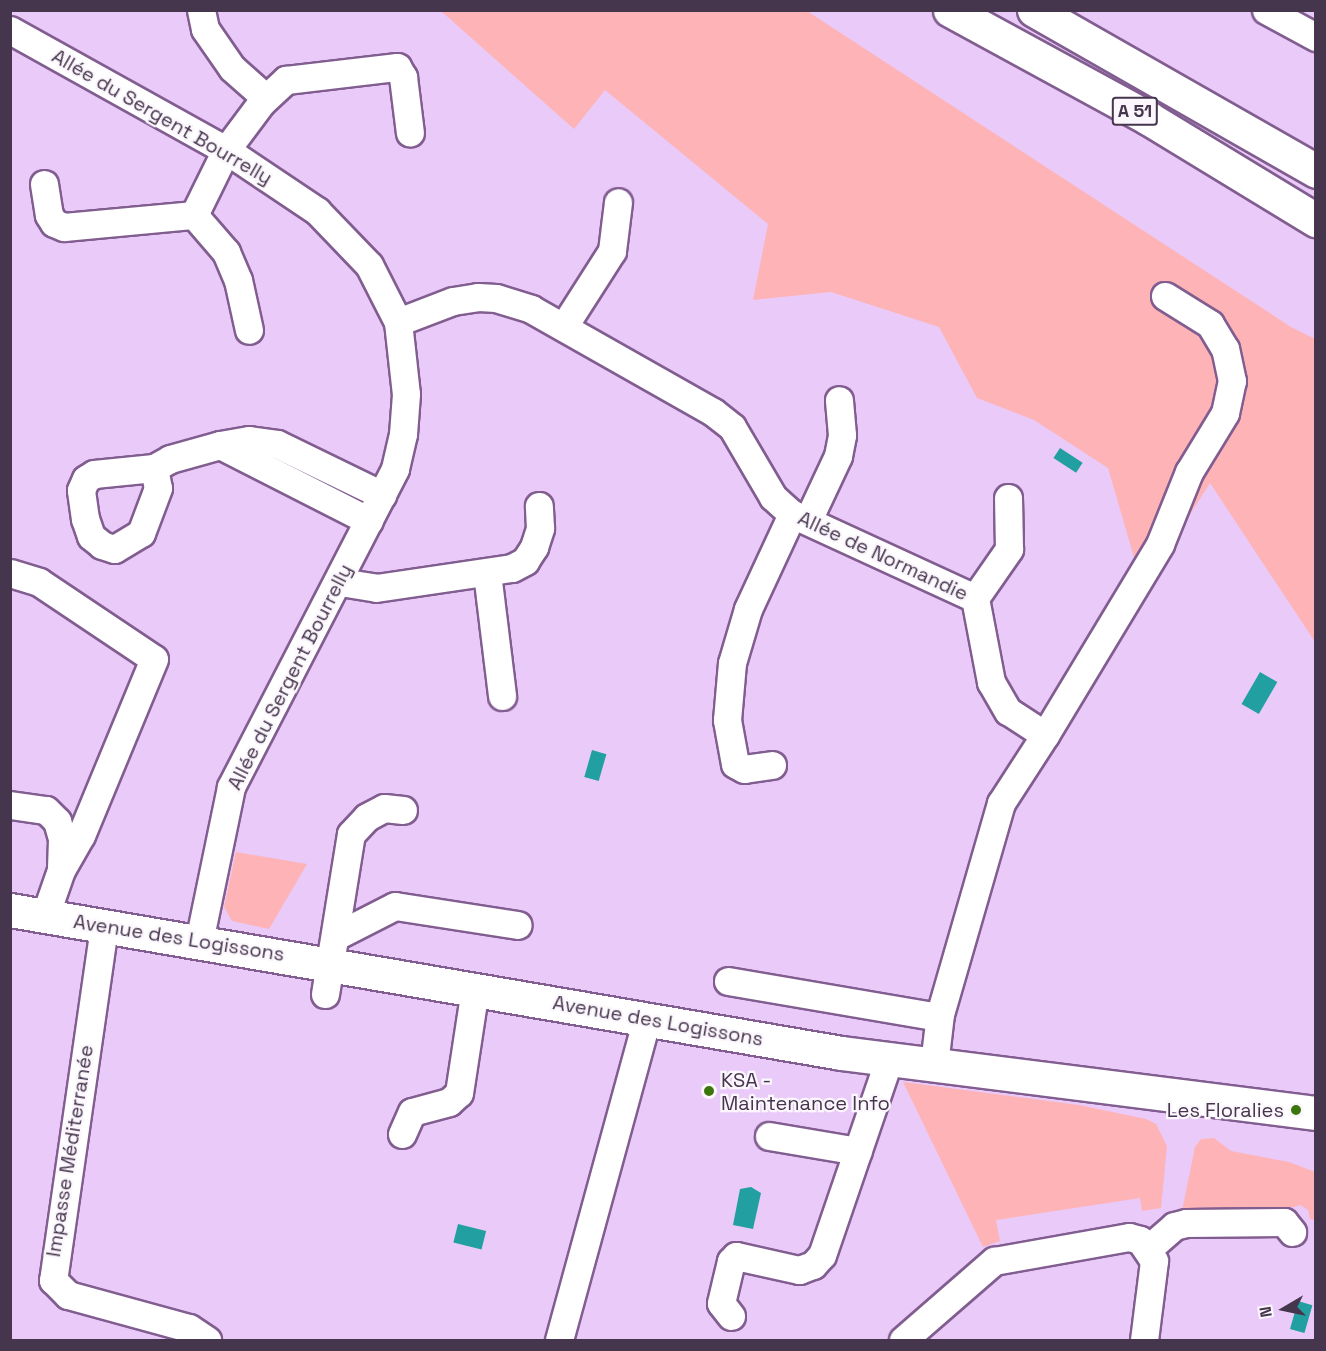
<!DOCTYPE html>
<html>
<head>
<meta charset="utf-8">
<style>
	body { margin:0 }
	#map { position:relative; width:1326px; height:1351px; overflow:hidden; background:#eacaf8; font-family:"Space Grotesk",sans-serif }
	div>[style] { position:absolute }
	.green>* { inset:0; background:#feb3b7 }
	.water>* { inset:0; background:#229fa0; transform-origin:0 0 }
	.roads { filter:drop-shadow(2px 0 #815d90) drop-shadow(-2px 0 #815d90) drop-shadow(0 2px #815d90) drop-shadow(0 -2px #815d90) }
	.street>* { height:27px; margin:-13.5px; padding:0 13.5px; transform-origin:13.5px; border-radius:13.5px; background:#fff }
	.secondary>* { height:33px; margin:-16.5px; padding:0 16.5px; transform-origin:16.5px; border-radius:16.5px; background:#fff }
	.highway>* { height:33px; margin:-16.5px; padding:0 16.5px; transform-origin:16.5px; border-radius:16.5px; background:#fff }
	.dots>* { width:16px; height:16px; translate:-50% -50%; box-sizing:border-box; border:3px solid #fbf7fd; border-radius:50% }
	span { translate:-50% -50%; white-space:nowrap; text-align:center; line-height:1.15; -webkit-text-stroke:4.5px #fbf7fd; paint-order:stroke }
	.shield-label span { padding:2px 4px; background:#fbf7fd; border:2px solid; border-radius:4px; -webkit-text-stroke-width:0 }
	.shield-label { font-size:18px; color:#46364d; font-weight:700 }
	.street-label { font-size:20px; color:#46364d }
	.poi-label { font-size:20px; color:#46364d }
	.left { translate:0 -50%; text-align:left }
	.right { translate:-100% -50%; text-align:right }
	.frame { position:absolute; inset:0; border:12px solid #46364d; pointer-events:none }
	.north { position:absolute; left:1254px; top:1279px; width:60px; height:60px; -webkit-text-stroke:4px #fbf7fd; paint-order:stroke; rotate:261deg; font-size:16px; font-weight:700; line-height:24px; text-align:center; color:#46364d }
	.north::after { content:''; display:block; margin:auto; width:21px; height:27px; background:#46364d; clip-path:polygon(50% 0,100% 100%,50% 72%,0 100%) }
</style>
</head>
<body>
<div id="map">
	<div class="green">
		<div style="clip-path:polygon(441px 11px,807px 11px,1291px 327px,1315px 339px,1315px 642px,1210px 483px,1143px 588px,1108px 468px,1034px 420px,977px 398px,939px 327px,831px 292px,753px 300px,768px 224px,605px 90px,574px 129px)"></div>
		<div style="clip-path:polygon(236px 852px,307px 864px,269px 929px,232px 921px,224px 907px)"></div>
		<div style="clip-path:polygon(903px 1082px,1079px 1105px,1146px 1119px,1156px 1124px,1167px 1146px,1161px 1208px,1142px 1211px,1140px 1198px,996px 1220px,1000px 1241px,983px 1247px)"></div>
		<div style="clip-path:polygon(1214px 1138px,1231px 1151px,1289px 1162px,1315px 1172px,1315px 1220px,1310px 1219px,1308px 1210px,1300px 1205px,1278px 1212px,1181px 1216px,1195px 1147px,1201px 1139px)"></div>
	</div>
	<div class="water">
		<div style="left:1060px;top:448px;width:27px;height:12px;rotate:33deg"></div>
		<div style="left:1260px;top:672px;width:20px;height:37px;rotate:30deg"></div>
		<div style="left:592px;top:750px;width:15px;height:28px;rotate:16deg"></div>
		<div style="clip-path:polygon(751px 1187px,761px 1193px,753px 1229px,733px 1225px,740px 1189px)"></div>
		<div style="left:458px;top:1224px;width:29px;height:19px;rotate:14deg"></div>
		<div style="left:1298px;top:1301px;width:15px;height:29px;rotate:16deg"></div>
	</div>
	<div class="roads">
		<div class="street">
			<div style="left:201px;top:10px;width:19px;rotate:78deg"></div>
			<div style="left:205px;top:29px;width:47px;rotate:55.3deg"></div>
			<div style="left:232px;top:68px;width:45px;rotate:41.4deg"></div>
			<div style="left:1266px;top:10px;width:57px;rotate:28.4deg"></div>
			<div style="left:10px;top:30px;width:247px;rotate:29.1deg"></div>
			<div style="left:226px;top:150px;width:110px;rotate:33.8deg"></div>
			<div style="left:317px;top:211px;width:75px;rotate:46.1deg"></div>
			<div style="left:369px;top:265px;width:64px;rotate:63deg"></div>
			<div style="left:398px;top:322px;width:72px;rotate:83.7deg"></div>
			<div style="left:406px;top:394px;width:40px;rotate:94.3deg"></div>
			<div style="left:403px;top:434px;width:36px;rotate:103deg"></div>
			<div style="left:395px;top:469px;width:358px;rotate:117.3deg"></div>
			<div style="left:231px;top:787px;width:157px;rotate:101.7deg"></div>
			<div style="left:44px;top:184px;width:31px;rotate:81deg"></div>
			<div style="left:49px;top:215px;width:9px;rotate:58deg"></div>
			<div style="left:54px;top:223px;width:11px;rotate:22deg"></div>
			<div style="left:64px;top:227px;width:131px;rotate:-5.3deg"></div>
			<div style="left:194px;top:215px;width:72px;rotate:-63.8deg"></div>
			<div style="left:226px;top:150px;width:59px;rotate:-53.3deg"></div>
			<div style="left:261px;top:103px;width:34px;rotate:-43deg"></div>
			<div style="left:286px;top:80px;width:112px;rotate:-6.7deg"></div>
			<div style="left:397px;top:67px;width:12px;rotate:59deg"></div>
			<div style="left:403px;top:77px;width:56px;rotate:82.9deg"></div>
			<div style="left:194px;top:215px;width:49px;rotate:49.1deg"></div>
			<div style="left:226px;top:252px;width:30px;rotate:67deg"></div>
			<div style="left:238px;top:280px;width:51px;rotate:77.6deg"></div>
			<div style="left:398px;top:322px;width:59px;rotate:-20.9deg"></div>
			<div style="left:453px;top:301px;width:25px;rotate:-9deg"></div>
			<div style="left:478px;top:297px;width:18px;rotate:3deg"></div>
			<div style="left:496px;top:298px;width:37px;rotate:17deg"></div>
			<div style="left:531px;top:309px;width:209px;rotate:29.5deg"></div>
			<div style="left:713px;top:412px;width:24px;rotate:38deg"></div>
			<div style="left:732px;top:427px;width:81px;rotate:59.6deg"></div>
			<div style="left:773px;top:497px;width:25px;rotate:42deg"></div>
			<div style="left:792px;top:514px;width:201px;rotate:24.7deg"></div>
			<div style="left:975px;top:598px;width:86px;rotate:79.2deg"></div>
			<div style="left:991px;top:682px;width:34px;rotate:60deg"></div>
			<div style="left:1008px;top:711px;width:44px;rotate:33deg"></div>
			<div style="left:1045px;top:735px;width:81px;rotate:122.9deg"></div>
			<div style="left:1001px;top:803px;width:220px;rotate:106.1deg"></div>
			<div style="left:940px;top:1014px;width:50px;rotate:96.8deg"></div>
			<div style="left:564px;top:326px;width:89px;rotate:-57.4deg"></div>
			<div style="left:612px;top:251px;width:49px;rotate:-83deg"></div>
			<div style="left:220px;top:445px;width:167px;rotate:27deg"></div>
			<div style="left:154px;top:468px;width:20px;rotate:79deg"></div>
			<div style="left:158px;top:488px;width:48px;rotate:110.7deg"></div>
			<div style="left:141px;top:533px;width:31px;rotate:149deg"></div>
			<div style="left:114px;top:549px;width:13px;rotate:-162deg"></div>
			<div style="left:102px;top:545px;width:14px;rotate:-141deg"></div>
			<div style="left:91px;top:536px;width:18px;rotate:-109deg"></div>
			<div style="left:85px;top:519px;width:29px;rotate:-98deg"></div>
			<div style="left:81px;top:490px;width:12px;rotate:-66deg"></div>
			<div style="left:86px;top:479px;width:9px;rotate:-32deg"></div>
			<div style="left:94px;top:474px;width:60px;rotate:-5.7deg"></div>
			<div style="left:154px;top:468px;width:18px;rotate:-29deg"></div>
			<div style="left:170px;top:459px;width:52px;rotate:-15.6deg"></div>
			<div style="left:220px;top:445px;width:29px;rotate:-10deg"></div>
			<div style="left:249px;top:440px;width:28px;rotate:8deg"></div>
			<div style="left:277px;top:444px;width:117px;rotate:25.9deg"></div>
			<div style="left:808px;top:520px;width:71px;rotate:-64.9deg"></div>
			<div style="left:838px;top:456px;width:21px;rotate:-79deg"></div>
			<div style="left:842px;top:435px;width:35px;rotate:-95deg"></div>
			<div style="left:10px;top:573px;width:30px;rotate:17deg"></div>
			<div style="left:39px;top:582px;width:138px;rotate:33.8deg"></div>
			<div style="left:154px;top:659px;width:191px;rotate:112.5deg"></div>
			<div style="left:81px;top:835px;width:40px;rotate:119.7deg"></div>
			<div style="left:487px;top:573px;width:124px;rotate:83deg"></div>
			<div style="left:340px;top:582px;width:36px;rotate:9deg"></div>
			<div style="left:376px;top:588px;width:137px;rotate:-8.4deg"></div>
			<div style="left:512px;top:568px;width:15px;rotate:-28deg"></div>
			<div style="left:525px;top:561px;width:17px;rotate:-57deg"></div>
			<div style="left:534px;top:547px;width:20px;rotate:-72deg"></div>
			<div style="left:540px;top:528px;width:22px;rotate:-93deg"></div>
			<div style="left:975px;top:598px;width:60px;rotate:-55.2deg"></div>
			<div style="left:1009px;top:549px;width:51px;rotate:-91.1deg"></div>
			<div style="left:1045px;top:735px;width:223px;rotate:-58.9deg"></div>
			<div style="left:1160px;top:544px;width:78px;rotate:-68.1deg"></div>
			<div style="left:1189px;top:472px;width:69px;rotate:-58.6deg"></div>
			<div style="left:1225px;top:413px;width:33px;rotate:-78deg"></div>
			<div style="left:1232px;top:381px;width:33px;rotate:-102deg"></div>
			<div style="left:1225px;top:349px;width:29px;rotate:-121deg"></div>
			<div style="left:1210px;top:324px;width:53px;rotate:-148.1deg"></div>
			<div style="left:772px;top:765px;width:28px;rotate:172deg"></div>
			<div style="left:744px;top:769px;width:10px;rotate:-151deg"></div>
			<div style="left:735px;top:764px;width:45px;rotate:-100.3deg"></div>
			<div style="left:727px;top:720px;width:57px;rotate:-85deg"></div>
			<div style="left:732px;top:663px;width:56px;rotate:-73.5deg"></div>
			<div style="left:748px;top:609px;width:105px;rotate:-65.1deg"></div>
			<div style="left:10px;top:805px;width:36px;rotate:8deg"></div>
			<div style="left:46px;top:810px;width:16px;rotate:45deg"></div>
			<div style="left:57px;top:821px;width:19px;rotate:74deg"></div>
			<div style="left:62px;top:839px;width:31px;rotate:92deg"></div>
			<div style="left:61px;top:870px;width:49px;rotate:109.2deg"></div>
			<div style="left:104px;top:927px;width:357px;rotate:98.2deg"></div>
			<div style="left:53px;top:1280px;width:21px;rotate:45deg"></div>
			<div style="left:68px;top:1295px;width:125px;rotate:15.3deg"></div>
			<div style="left:189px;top:1328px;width:22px;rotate:34deg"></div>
			<div style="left:336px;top:936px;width:66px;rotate:-27deg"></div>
			<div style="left:395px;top:906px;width:124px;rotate:8.8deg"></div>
			<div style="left:728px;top:981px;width:208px;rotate:9.7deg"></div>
			<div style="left:933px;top:1016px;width:7px;rotate:-16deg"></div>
			<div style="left:325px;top:994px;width:162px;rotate:-80.8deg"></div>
			<div style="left:351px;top:834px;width:23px;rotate:-47deg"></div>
			<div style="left:367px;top:817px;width:19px;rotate:-28deg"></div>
			<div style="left:384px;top:808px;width:19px;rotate:6deg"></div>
			<div style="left:402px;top:1134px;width:24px;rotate:-66deg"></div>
			<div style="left:412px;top:1112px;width:38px;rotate:-15deg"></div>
			<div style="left:449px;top:1102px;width:13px;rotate:-42deg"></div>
			<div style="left:459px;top:1093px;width:105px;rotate:-81.3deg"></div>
			<div style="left:769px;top:1136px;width:90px;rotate:9.6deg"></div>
			<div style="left:1149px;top:1248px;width:33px;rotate:-41deg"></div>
			<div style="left:1174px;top:1226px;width:12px;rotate:-14deg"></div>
			<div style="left:1186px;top:1223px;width:98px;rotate:-0.6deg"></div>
			<div style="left:1284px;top:1222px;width:13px;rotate:51deg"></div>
			<div style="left:731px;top:1316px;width:16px;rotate:-128deg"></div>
			<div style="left:721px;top:1303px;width:43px;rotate:-76.6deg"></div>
			<div style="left:731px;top:1261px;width:7px;rotate:-45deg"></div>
			<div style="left:736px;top:1256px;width:65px;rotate:12.5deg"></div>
			<div style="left:799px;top:1270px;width:15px;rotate:-20deg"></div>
			<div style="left:813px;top:1265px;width:13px;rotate:-48deg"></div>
			<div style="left:822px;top:1255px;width:207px;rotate:-71.1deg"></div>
			<div style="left:559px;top:1340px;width:333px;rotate:-74.7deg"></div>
			<div style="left:903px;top:1340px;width:121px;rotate:-41deg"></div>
			<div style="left:994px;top:1261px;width:137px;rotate:-10.1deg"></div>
			<div style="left:1129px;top:1237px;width:11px;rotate:15deg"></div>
			<div style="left:1140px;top:1240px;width:25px;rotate:56deg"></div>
			<div style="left:1154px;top:1261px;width:80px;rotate:97.2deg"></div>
		</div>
		<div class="secondary">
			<div style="left:10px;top:910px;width:843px;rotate:9.76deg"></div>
			<div style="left:841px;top:1053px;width:479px;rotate:7.2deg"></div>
		</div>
		<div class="highway">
			<div style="left:950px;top:10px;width:226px;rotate:28.6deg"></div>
			<div style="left:1148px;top:118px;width:197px;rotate:31.3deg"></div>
			<div style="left:1034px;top:10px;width:325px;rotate:29.7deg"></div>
		</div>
	</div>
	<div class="dots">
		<div style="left:709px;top:1091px;background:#3b760c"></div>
		<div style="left:1296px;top:1110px;background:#3b760c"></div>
	</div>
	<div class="shield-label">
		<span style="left:1135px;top:111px">A 51</span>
	</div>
	<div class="street-label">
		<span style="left:162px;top:117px;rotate:30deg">Allée du Sergent Bourrelly</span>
		<span style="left:883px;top:556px;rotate:25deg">Allée de Normandie</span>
		<span style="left:290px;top:677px;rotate:-63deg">Allée du Sergent Bourrelly</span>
		<span style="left:179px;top:938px;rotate:9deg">Avenue des Logissons</span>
		<span style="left:658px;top:1021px;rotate:10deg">Avenue des Logissons</span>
		<span style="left:70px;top:1151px;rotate:-81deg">Impasse Méditerranée</span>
	</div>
	<div class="poi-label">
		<span class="left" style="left:721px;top:1092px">KSA -<br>Maintenance Info</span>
		<span class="right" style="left:1284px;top:1110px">Les Floralies</span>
	</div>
	<div class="frame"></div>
	<div class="north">N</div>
</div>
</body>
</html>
